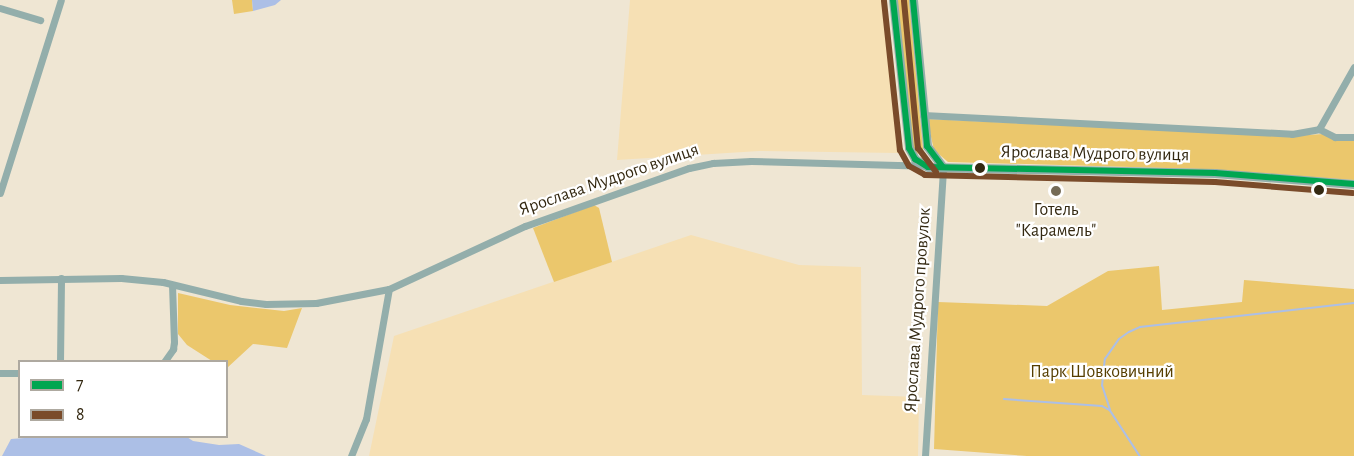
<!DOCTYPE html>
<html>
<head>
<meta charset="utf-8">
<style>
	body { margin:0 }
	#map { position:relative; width:1354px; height:456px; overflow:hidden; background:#efe6d3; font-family:"Alegreya Sans",sans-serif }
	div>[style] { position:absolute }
	.built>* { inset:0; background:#f6e0b4 }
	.green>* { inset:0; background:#ebc76c }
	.water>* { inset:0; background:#acbfe6 }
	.stream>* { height:1.5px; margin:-0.75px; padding:0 0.75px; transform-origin:0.75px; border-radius:0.75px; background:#acbfe6 }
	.minor>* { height:7px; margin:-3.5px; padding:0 3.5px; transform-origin:3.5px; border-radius:3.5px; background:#93aeab }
	.tertiary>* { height:9px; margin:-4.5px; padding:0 4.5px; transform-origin:4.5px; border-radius:4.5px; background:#93aeab }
	.bus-1>* { height:6px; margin:-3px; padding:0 3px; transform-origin:3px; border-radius:3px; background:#00a651 }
	.bus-2>* { height:6px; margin:-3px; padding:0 3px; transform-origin:3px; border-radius:3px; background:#7a4b2a }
	.dots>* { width:16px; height:16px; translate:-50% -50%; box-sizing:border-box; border:3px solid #fff; border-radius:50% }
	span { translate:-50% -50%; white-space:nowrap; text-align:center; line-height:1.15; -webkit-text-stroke:4.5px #fff; paint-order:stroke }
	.street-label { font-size:18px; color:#342912 }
	.poi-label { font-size:18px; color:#342912 }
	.park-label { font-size:18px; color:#563e00 }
	.legend { position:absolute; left:18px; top:360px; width:210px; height:78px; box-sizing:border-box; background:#fff; border:2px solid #aea9a0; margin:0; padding:8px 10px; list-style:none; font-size:18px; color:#342912 }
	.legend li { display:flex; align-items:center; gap:12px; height:30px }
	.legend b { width:30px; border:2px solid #aea9a0 }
</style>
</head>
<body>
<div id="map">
	<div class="built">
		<div style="clip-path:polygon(630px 0,882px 0,898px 153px,759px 151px,617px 160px)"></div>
		<div style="clip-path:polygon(691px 235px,799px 265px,861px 267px,862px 395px,919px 397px,918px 456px,369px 456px,394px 336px)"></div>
	</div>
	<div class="green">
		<div style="clip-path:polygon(232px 0,252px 0,253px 11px,234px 14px)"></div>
		<div style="clip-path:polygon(895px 0,909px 0,923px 149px,921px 153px,915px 154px,913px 151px)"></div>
		<div style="clip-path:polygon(927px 119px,1292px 136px,1323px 134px,1335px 140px,1354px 141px,1354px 180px,1202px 169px,948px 162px,934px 150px)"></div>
		<div style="clip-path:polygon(594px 205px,599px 208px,612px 262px,554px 282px,533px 228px)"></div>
		<div style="clip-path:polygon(1159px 266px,1162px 310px,1242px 302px,1244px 280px,1354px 289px,1354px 456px,1027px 456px,934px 449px,938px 302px,1047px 306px,1108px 271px)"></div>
		<div style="clip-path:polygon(178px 293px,230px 305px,284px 311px,302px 308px,287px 348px,253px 344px,227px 368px,226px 362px,212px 361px,187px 345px,178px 334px)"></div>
	</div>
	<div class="water">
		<div style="clip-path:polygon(252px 0,281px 0,275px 5px,253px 11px)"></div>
		<div style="clip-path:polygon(51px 436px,187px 437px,193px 441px,219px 445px,239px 444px,266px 456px,2px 456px,11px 439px)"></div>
	</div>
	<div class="stream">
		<div style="left:1004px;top:399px;width:98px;rotate:4.1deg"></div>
		<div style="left:1102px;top:406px;width:9px;rotate:27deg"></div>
		<div style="left:1110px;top:410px;width:55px;rotate:56.9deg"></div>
		<div style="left:1110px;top:410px;width:25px;rotate:-108deg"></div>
		<div style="left:1102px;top:386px;width:27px;rotate:-84deg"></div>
		<div style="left:1105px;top:359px;width:24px;rotate:-55deg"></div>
		<div style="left:1119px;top:339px;width:12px;rotate:-35deg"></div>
		<div style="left:1129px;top:332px;width:12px;rotate:-24deg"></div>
		<div style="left:1140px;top:327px;width:215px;rotate:-6.4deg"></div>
	</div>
	<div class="minor">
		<div style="left:0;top:8px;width:42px;rotate:16.7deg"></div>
		<div style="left:923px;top:115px;width:369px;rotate:2.9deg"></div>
		<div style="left:1292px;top:134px;width:27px;rotate:-10deg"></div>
		<div style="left:1319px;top:129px;width:18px;rotate:27deg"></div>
		<div style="left:1335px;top:137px;width:19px"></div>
		<div style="left:1319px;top:129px;width:71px;rotate:-60.6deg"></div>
		<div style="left:0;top:193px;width:202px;rotate:-72.5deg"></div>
		<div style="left:0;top:280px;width:121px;rotate:-0.9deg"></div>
		<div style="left:121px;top:278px;width:42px;rotate:5.4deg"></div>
		<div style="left:163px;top:282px;width:80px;rotate:13.7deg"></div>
		<div style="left:241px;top:301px;width:25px;rotate:7deg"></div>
		<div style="left:266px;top:304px;width:50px;rotate:-1.1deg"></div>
		<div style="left:316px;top:303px;width:74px;rotate:-10.9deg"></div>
		<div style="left:389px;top:289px;width:150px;rotate:-24.9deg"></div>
		<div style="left:525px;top:226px;width:174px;rotate:-19.5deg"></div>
		<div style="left:689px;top:168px;width:25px;rotate:-12deg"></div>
		<div style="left:713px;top:163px;width:38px;rotate:-3deg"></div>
		<div style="left:751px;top:161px;width:174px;rotate:1.6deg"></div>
		<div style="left:60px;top:362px;width:84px;rotate:-89.3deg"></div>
		<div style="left:164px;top:362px;width:16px;rotate:-55deg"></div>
		<div style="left:173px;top:349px;width:7px;rotate:-82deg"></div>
		<div style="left:174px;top:342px;width:57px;rotate:-92deg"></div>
		<div style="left:0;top:373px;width:20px"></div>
		<div style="left:351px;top:456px;width:40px;rotate:-68deg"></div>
		<div style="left:366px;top:419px;width:132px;rotate:-80deg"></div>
		<div style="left:925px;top:456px;width:290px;rotate:-86.4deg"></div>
	</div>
	<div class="tertiary">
		<div style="left:893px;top:0;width:149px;rotate:83.8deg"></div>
		<div style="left:909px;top:148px;width:13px;rotate:61deg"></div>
		<div style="left:915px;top:159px;width:15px;rotate:32deg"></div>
		<div style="left:928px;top:167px;width:287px;rotate:1.2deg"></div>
		<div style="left:1215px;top:173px;width:139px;rotate:4.5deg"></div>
		<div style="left:913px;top:0;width:147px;rotate:84.5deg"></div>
		<div style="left:927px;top:146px;width:26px;rotate:53deg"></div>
	</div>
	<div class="bus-1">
		<div style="left:893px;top:0;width:149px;rotate:83.8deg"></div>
		<div style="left:909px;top:148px;width:13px;rotate:61deg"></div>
		<div style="left:915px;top:159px;width:15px;rotate:32deg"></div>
		<div style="left:928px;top:167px;width:287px;rotate:1.2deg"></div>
		<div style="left:1215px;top:173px;width:139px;rotate:4.5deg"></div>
		<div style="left:913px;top:0;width:147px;rotate:84.5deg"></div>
		<div style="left:927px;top:146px;width:26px;rotate:53deg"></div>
	</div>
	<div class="bus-2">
		<div style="left:884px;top:1px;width:150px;rotate:83.9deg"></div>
		<div style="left:900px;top:150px;width:18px;rotate:61deg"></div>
		<div style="left:909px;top:166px;width:18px;rotate:29deg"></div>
		<div style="left:925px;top:175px;width:290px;rotate:1.4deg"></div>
		<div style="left:1215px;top:182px;width:138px;rotate:4.6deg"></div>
		<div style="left:904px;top:1px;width:148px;rotate:84.6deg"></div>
		<div style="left:918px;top:148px;width:30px;rotate:53deg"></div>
	</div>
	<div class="dots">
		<div style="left:980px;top:168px;background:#342912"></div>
		<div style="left:1319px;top:190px;background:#342912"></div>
		<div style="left:1056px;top:191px;background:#756b56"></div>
	</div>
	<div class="street-label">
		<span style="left:1095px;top:154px;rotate:1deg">Ярослава Мудрого вулиця</span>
		<span style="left:609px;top:180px;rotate:-19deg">Ярослава Мудрого вулиця</span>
		<span style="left:918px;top:310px;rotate:-86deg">Ярослава Мудрого провулок</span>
	</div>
	<div class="poi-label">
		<span style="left:1056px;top:221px">Готель<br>"Карамель"</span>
	</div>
	<div class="park-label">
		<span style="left:1102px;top:372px">Парк Шовковичний</span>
	</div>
	<ul class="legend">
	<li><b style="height:8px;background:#00a651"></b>7</li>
	<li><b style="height:8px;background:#7a4b2a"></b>8</li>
	</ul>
</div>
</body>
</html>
